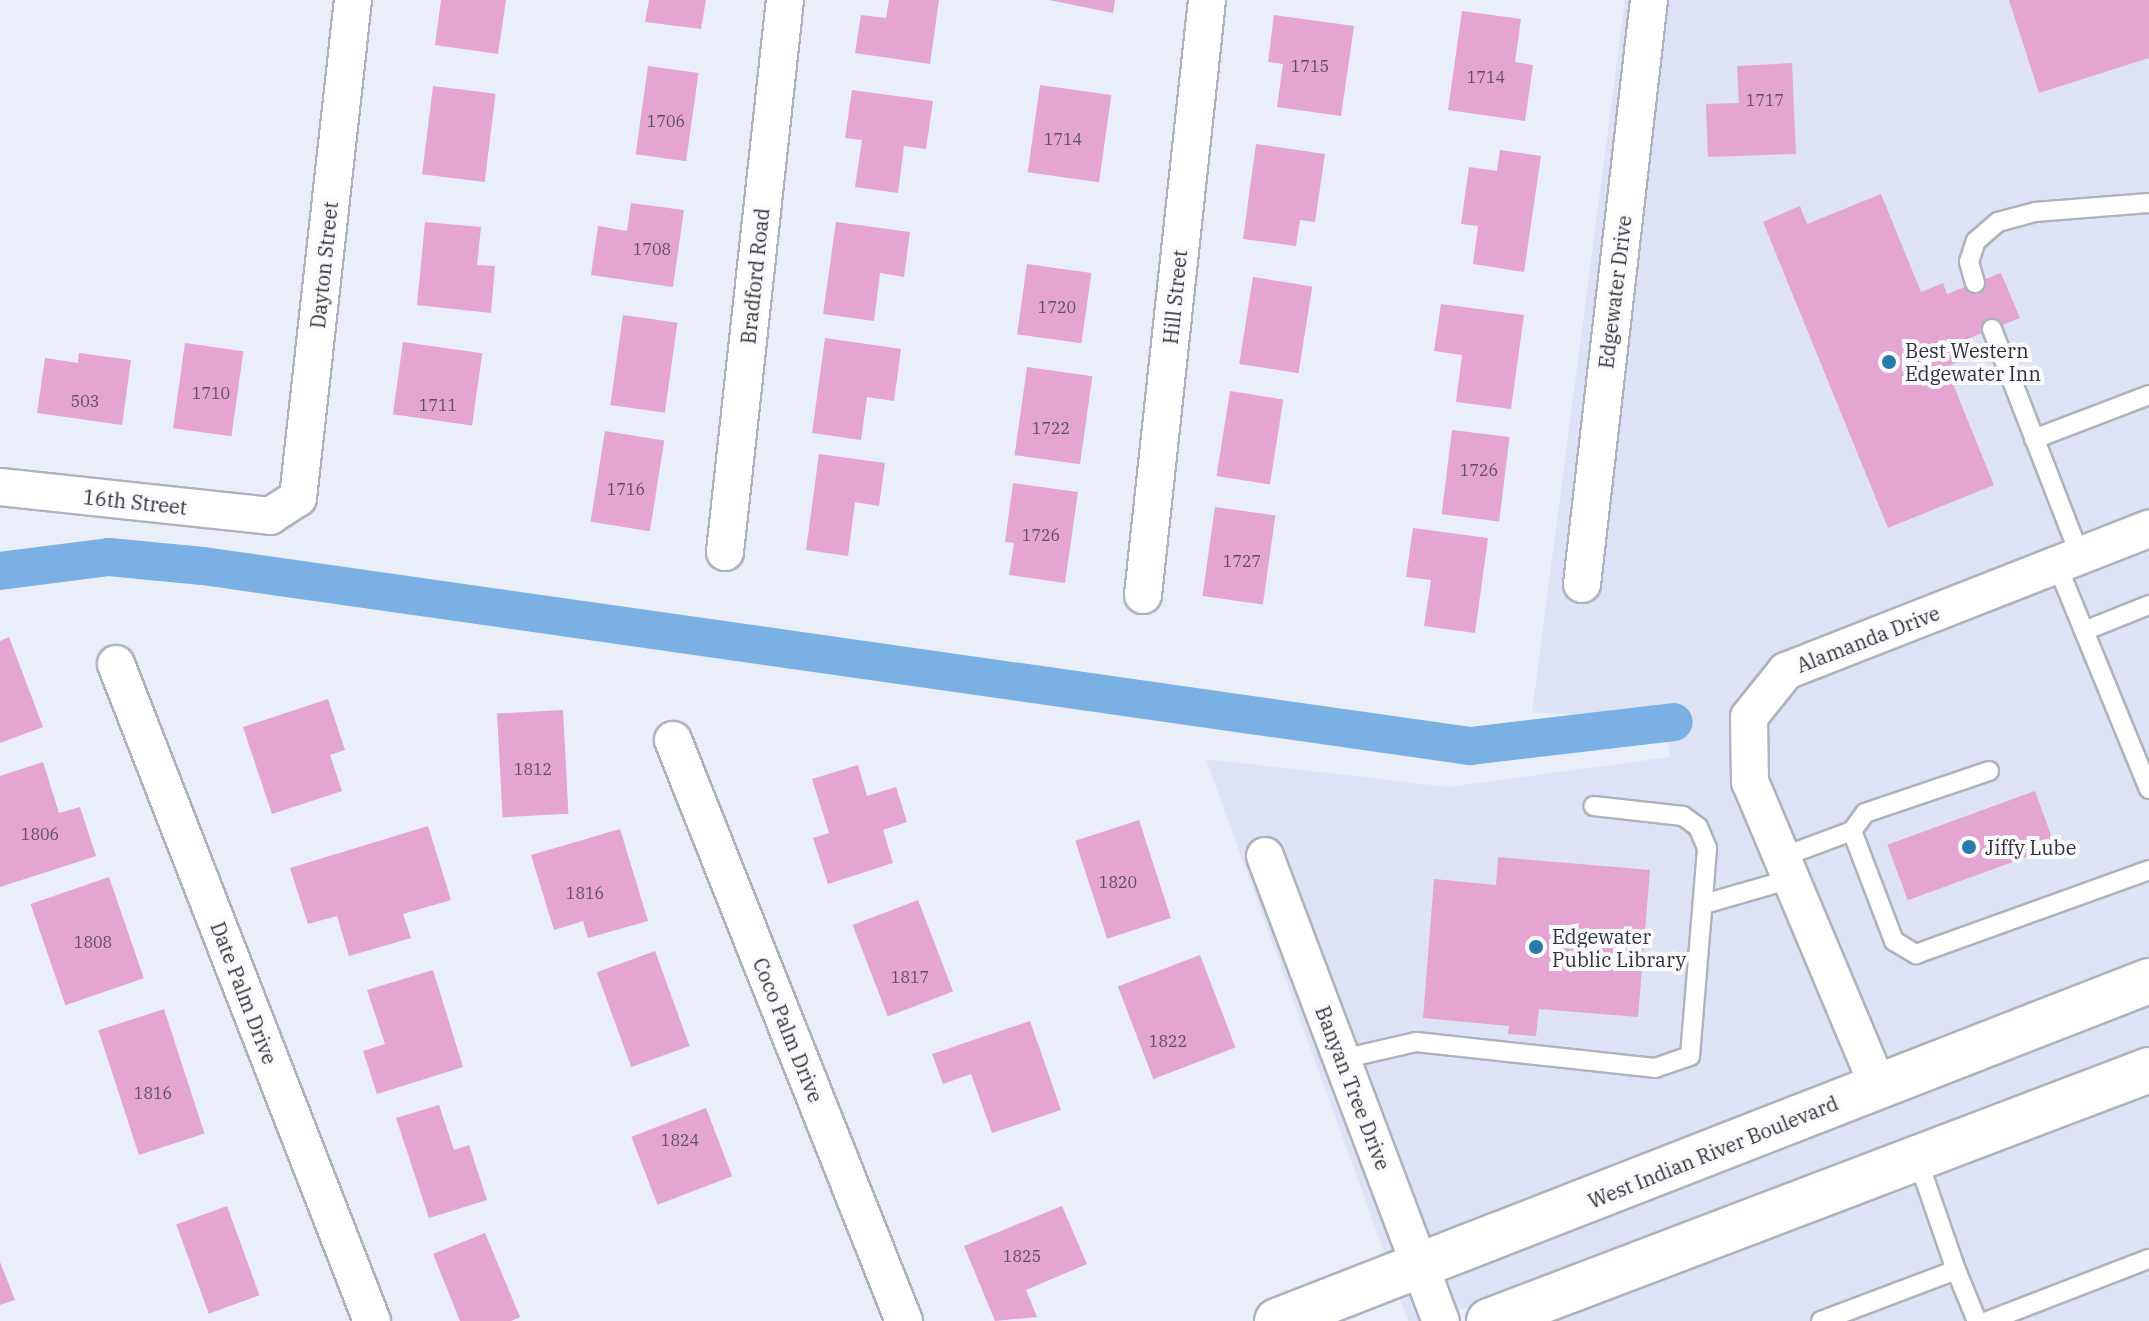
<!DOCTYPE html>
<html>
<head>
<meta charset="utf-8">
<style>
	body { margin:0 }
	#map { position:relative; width:2149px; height:1321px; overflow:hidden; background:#eaeef9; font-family:"IBM Plex Serif",serif }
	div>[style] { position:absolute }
	.built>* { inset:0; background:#dde3f5 }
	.canal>* { height:38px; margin:-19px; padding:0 19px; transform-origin:19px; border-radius:19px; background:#7ab0e4 }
	.building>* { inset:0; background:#e4a5d3; transform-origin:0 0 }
	.roads { filter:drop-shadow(2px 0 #aeb2bc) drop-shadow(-2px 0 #aeb2bc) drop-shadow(0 2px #aeb2bc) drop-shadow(0 -2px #aeb2bc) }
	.service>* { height:18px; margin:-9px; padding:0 9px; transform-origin:9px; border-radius:9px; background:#fff }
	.minor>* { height:36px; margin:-18px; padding:0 18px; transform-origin:18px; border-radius:18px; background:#fff }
	.secondary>* { height:44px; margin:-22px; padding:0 22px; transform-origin:22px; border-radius:22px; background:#fff }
	.dots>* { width:22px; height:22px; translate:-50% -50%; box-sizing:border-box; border:4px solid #fbfbfe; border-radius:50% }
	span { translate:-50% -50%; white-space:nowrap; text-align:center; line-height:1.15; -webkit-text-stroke:8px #fbfbfe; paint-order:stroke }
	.number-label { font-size:16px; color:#5d4f5d }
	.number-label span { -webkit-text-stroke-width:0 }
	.street-label { font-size:20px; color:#303236 }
	.poi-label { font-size:20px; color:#303236 }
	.left { translate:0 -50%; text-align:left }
</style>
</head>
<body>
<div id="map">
	<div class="built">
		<div style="clip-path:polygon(1625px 0,2149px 0,2149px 960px,1385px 1255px,1206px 759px,1449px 787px,1670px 757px,1666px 721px,1532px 712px)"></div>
		<div style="clip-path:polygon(2149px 1003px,2149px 1048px,1431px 1321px,1408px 1321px,1398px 1294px)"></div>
		<div style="clip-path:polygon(2149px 1091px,2149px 1321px,1548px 1321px)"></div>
	</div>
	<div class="canal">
		<div style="left:0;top:571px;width:110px;rotate:-7.3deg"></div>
		<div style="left:109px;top:557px;width:94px;rotate:5.5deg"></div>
		<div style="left:203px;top:566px;width:1280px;rotate:8.09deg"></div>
		<div style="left:1470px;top:746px;width:205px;rotate:-6.7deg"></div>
	</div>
	<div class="building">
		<div style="clip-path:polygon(441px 0,506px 0,498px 54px,435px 45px)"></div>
		<div style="clip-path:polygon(649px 0,706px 0,701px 29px,645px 22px)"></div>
		<div style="clip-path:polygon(889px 0,939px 0,930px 64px,855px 53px,861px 15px,886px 18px)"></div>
		<div style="clip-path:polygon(1049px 0,1115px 0,1113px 13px)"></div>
		<div style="clip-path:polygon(2009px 0,2149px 0,2149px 58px,2039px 93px)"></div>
		<div style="clip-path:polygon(1462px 11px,1521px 19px,1515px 62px,1533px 65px,1525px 121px,1448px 110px)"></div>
		<div style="clip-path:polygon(1274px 15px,1354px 26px,1341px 116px,1277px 107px,1283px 64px,1268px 62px)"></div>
		<div style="clip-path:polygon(1792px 63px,1796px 154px,1708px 157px,1706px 104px,1739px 103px,1737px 66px)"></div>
		<div style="left:648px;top:66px;width:51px;height:89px;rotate:8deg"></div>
		<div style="left:1040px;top:85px;width:72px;height:88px;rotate:8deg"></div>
		<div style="left:433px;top:86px;width:63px;height:89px;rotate:7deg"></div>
		<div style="clip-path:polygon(852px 90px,933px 101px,926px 149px,904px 146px,898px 193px,855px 187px,862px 140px,845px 138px)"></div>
		<div style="clip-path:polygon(1256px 144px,1325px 154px,1315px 222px,1300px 220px,1296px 246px,1243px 239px)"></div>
		<div style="clip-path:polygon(1500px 150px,1541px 156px,1524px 272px,1473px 264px,1478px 226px,1461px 224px,1469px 167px,1497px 171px)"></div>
		<div style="clip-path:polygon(1881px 194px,1921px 292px,1943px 283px,1947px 294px,2001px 273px,2020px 318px,1962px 341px,1969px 357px,1946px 367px,1994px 485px,1888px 528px,1763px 222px,1800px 206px,1807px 224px)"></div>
		<div style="clip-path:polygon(631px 203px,684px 210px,673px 287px,591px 275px,598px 226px,627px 231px)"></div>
		<div style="clip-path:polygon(425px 222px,481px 227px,477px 265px,495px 266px,491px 313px,417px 305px)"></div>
		<div style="clip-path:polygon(836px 222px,910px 232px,904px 277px,880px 273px,874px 321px,823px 314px)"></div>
		<div style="left:1027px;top:264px;width:65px;height:71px;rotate:8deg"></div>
		<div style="left:1253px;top:277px;width:60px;height:88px;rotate:9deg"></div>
		<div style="clip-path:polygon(1441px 304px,1524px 315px,1511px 409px,1456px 402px,1462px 355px,1434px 351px)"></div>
		<div style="left:623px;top:315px;width:55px;height:91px;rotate:8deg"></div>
		<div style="clip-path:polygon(825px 338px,901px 349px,894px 401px,867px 397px,861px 440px,812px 433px)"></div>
		<div style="left:403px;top:342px;width:80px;height:73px;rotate:8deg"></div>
		<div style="left:185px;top:343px;width:59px;height:86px;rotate:8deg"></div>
		<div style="clip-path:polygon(79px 353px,131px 360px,122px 425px,37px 413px,45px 358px,78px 363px)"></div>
		<div style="left:1027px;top:367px;width:66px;height:89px;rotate:8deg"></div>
		<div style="left:1230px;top:391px;width:54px;height:86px;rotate:9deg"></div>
		<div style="left:1452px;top:430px;width:58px;height:85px;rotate:7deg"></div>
		<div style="left:605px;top:431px;width:60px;height:92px;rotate:9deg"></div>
		<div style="clip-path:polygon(819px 454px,885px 463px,879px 506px,855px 502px,848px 556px,806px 550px)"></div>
		<div style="clip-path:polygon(1013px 483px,1078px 492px,1065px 583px,1009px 575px,1014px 543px,1005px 542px)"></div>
		<div style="left:1215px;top:507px;width:61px;height:90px;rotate:8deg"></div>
		<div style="clip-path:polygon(1413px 528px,1488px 538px,1475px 633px,1424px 626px,1431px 580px,1406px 577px)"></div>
		<div style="clip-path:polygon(9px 637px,43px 727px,0 743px,0 641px)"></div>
		<div style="clip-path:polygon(328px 699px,345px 750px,330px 755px,342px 791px,272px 814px,243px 727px)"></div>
		<div style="left:563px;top:710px;width:104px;height:66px;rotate:87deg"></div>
		<div style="clip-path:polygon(43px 762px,59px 813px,80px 807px,96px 856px,0 887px,0 776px)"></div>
		<div style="clip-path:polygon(858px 765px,867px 796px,896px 787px,907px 822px,883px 830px,893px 863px,828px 884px,813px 838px,829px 833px,812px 779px)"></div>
		<div style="left:2035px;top:791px;width:59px;height:157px;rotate:70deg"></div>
		<div style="left:1139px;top:820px;width:103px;height:67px;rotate:72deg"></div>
		<div style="clip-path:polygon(428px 826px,451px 900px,403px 914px,411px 938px,349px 956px,337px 916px,308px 924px,290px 868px)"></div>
		<div style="clip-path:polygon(620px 829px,648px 921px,588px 938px,583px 921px,554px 930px,531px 855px)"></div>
		<div style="clip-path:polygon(1498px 857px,1650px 870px,1638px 1017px,1539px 1009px,1536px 1036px,1508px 1034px,1509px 1026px,1423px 1018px,1434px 879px,1496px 885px)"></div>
		<div style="left:109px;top:877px;width:107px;height:83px;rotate:71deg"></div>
		<div style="left:918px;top:900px;width:98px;height:70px;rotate:69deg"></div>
		<div style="left:655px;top:951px;width:101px;height:62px;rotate:70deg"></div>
		<div style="left:1200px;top:955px;width:99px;height:88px;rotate:69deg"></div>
		<div style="clip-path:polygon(433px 970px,463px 1067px,377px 1094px,363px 1051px,385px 1044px,367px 990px)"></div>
		<div style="left:164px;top:1009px;width:131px;height:69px;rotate:72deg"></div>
		<div style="clip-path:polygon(1030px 1021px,1061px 1110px,992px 1133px,971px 1074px,943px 1084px,932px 1054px)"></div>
		<div style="clip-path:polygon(439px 1105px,454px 1150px,469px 1145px,487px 1200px,429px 1218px,396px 1118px)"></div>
		<div style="left:706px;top:1108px;width:73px;height:80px;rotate:69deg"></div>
		<div style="left:227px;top:1206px;width:95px;height:54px;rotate:70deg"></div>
		<div style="clip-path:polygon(1062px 1206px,1087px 1264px,1026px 1290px,1037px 1317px,995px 1321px,964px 1246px)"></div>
		<div style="clip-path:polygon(485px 1233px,520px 1317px,511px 1321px,460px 1321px,433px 1254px)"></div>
		<div style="clip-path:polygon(0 1262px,15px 1300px,0 1305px)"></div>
	</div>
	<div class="roads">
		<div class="service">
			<div style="left:1975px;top:283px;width:22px;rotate:-106deg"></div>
			<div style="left:1969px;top:262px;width:22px;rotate:-72deg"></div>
			<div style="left:1976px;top:241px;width:29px;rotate:-41deg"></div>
			<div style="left:1998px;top:222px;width:38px;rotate:-15deg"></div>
			<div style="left:2035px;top:212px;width:114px;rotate:-4.5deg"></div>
			<div style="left:1992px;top:329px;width:243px;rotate:68.8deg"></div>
			<div style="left:2034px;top:439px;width:123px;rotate:-20.9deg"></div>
			<div style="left:2057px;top:565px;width:242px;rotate:67.7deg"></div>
			<div style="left:2084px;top:631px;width:70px;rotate:-21.8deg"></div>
			<div style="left:1852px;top:831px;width:22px;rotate:-54deg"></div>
			<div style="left:1865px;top:813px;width:131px;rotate:-18.7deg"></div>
			<div style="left:1782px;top:857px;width:75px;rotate:-20.4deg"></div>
			<div style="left:1852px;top:831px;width:118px;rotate:69.1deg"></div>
			<div style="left:1894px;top:941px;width:26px;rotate:31deg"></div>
			<div style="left:1916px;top:954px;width:248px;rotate:-19.8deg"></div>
			<div style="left:1704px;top:904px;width:91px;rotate:-16deg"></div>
			<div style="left:1342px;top:1059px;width:76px;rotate:-12.9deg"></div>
			<div style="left:1416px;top:1042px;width:240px;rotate:6.2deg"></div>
			<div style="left:1655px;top:1068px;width:37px;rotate:-19deg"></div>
			<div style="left:1690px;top:1056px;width:209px;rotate:-85.3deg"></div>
			<div style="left:1707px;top:848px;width:23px;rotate:-113deg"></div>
			<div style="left:1698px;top:827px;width:19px;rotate:-144deg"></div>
			<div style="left:1683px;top:816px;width:90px;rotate:-173.6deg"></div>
			<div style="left:1956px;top:1270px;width:55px;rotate:67.6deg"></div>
			<div style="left:1821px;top:1321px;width:144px;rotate:-20.7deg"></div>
			<div style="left:1956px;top:1270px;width:116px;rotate:-109.1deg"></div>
			<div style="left:1988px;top:1321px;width:173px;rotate:-21.1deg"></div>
		</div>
		<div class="minor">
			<div style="left:0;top:487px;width:272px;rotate:6.1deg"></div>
			<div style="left:270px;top:516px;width:33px;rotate:-33deg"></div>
			<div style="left:298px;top:498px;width:501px;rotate:-83.7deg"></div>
			<div style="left:725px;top:552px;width:555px;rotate:-83.8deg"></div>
			<div style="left:1582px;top:584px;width:588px;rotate:-83.46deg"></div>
			<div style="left:1143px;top:595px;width:598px;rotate:-83.86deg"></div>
			<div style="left:116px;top:664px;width:705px;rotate:68.71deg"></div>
			<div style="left:673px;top:740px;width:625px;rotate:68.32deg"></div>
			<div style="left:1265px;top:856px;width:497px;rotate:69.3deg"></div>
			<div style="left:1878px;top:1086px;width:330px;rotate:-112.8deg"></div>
			<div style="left:1750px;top:782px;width:65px;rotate:-90.9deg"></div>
			<div style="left:1749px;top:717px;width:59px;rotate:-51.2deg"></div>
			<div style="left:1786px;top:671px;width:390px;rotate:-21.4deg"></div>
		</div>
		<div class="secondary">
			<div style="left:1277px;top:1321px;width:936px;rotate:-21.3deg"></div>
			<div style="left:1489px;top:1321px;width:706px;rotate:-20.82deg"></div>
		</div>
	</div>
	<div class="dots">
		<div style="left:1889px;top:362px;background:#2a79ab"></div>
		<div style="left:1969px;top:847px;background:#2a79ab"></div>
		<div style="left:1536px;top:947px;background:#2a79ab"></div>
	</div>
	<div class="number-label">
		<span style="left:1310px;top:66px">1715</span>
		<span style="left:1486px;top:77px">1714</span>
		<span style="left:1765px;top:100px">1717</span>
		<span style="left:666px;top:121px">1706</span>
		<span style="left:1063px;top:139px">1714</span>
		<span style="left:652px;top:249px">1708</span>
		<span style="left:1057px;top:307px">1720</span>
		<span style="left:211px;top:393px">1710</span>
		<span style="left:85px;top:401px">503</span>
		<span style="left:438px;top:405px">1711</span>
		<span style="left:1051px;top:428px">1722</span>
		<span style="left:1479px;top:470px">1726</span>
		<span style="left:626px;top:489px">1716</span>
		<span style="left:1041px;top:535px">1726</span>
		<span style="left:1242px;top:561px">1727</span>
		<span style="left:533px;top:769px">1812</span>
		<span style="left:40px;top:834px">1806</span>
		<span style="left:1118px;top:882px">1820</span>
		<span style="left:585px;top:893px">1816</span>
		<span style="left:93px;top:942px">1808</span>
		<span style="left:910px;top:977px">1817</span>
		<span style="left:1168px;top:1041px">1822</span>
		<span style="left:153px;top:1093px">1816</span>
		<span style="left:680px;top:1140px">1824</span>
		<span style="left:1022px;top:1256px">1825</span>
	</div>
	<div class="street-label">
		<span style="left:324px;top:265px;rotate:-84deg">Dayton Street</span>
		<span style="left:755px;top:276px;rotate:-84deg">Bradford Road</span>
		<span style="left:1615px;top:292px;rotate:-83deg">Edgewater Drive</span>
		<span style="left:1175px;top:297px;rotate:-84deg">Hill Street</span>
		<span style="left:135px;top:502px;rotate:6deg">16th Street</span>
		<span style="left:1868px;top:639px;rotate:-21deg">Alamanda Drive</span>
		<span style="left:244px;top:993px;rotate:69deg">Date Palm Drive</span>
		<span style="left:788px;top:1030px;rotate:68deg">Coco Palm Drive</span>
		<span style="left:1353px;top:1088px;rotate:69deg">Banyan Tree Drive</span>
		<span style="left:1713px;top:1152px;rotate:-22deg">West Indian River Boulevard</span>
	</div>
	<div class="poi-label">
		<span class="left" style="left:1905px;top:362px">Best Western<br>Edgewater Inn</span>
		<span class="left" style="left:1985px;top:847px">Jiffy Lube</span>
		<span class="left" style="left:1552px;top:948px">Edgewater<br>Public Library</span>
	</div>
</div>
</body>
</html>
